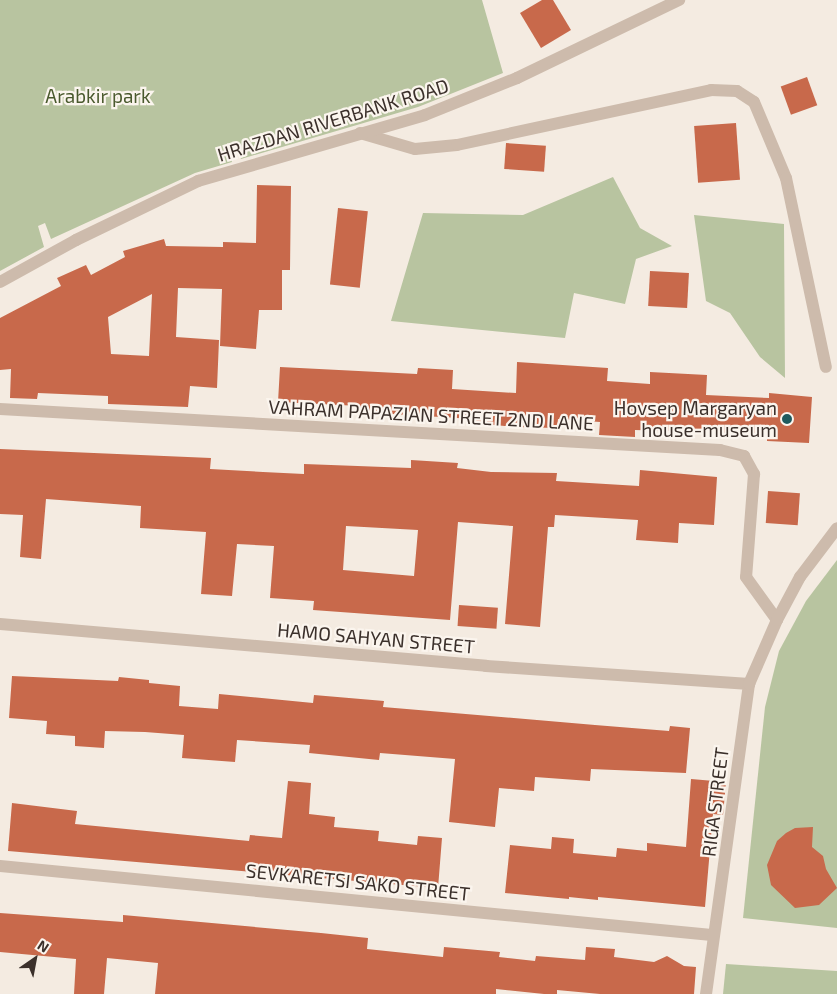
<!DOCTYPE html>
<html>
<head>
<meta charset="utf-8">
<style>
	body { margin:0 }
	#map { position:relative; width:837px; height:994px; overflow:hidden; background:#f4ebe1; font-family:"Exo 2",sans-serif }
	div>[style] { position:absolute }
	.green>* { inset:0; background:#b8c4a0 }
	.building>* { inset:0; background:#c8694b; transform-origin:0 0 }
	.minor>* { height:12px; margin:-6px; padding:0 6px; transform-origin:6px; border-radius:6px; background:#cdbbac }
	.dots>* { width:14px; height:14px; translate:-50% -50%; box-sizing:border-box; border:2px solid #fbf5ee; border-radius:50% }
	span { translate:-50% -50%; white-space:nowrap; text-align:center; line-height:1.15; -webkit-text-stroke:4.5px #fbf5ee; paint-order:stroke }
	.park-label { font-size:19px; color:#4a5a2e }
	.street-label { font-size:19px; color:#3b302b }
	.poi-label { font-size:19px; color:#3b302b }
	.right { translate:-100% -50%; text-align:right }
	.north { position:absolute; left:10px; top:934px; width:50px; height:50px; -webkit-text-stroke:4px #fbf5ee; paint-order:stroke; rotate:33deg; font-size:14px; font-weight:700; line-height:20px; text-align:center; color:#3b302b }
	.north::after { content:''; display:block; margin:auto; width:18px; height:22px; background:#3b302b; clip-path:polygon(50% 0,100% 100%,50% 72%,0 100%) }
</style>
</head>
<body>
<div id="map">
	<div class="green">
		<div style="clip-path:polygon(0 0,482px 0,503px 73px,418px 107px,241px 159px,236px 146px,229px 149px,232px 162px,195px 173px,51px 239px,45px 223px,38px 226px,44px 247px,0 271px)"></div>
		<div style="clip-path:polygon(613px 177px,640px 228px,672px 246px,636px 259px,625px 304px,574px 293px,565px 338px,391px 321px,423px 213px,523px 215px)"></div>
		<div style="clip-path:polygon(694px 215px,784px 224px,785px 378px,760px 357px,730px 313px,706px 301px)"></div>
		<div style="clip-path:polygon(837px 560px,837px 928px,743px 918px,765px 707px,779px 651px,806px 601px)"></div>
		<div style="clip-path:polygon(726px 964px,837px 971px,837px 994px,723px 994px)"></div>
	</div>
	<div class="building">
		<div style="clip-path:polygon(542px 0,553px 0,571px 30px,541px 48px,520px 13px)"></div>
		<div style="left:807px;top:77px;width:30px;height:28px;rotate:70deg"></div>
		<div style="left:736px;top:123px;width:57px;height:42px;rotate:86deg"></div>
		<div style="left:506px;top:143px;width:40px;height:26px;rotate:4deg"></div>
		<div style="clip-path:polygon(evenodd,257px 185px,291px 186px,290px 270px,282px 270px,282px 310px,259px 310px,256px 349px,220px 346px,222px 289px,178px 288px,176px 337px,219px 340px,217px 388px,190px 386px,188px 407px,108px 404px,108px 396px,38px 393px,37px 399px,10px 398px,11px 369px,0 370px,0 318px,61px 286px,57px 278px,86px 265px,91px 275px,125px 257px,123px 251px,164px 239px,166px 246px,223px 247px,223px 242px,256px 243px,257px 185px,152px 294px,149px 356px,111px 354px,108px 317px,152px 294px)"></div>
		<div style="left:338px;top:208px;width:30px;height:77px;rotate:6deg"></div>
		<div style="left:650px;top:271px;width:39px;height:35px;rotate:3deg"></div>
		<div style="clip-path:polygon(517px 362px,608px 368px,607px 381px,650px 384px,650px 372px,707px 375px,706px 395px,769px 398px,769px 393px,812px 397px,809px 443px,767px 441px,767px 434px,635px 430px,635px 437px,599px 435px,600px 422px,558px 419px,557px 428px,514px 427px,473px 423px,473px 419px,360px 412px,360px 406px,278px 402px,280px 367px,417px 374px,418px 368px,453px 370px,452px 389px,516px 393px)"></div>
		<div style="clip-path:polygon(evenodd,0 449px,211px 458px,210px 469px,263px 472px,304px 474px,304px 464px,411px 468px,411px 460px,458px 463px,457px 468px,491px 472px,557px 473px,556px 481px,639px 486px,640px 470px,717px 477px,714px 525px,679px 523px,678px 543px,636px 540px,638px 520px,555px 515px,554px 527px,548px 527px,540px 627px,505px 624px,513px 526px,458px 522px,450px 620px,313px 610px,314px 601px,270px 598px,274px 546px,237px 544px,232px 596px,201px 594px,206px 532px,140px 528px,141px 506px,46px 499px,41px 559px,20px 557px,23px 515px,0 514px,0 449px,346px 526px,418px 530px,414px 576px,343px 570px,346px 526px)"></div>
		<div style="left:768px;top:491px;width:32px;height:32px;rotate:4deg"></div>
		<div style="left:459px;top:605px;width:39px;height:21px;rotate:4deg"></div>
		<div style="clip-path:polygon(12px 676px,118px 681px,119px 677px,149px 680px,149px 683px,180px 686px,179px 706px,218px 709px,219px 694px,313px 703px,314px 695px,384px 701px,383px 707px,595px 725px,669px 731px,670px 726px,690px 728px,686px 773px,591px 769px,590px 781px,535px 777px,534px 791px,499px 788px,495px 827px,449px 822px,455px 759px,380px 753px,379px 760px,309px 753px,310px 745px,237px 740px,235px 762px,182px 758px,184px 735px,145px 732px,105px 731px,104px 748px,75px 746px,75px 736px,46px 734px,47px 721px,9px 718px)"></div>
		<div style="clip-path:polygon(691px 779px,726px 782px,723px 815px,713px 814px,705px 907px,598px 897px,598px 900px,569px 897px,569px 899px,505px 893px,510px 845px,551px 849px,552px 837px,574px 839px,573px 853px,616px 857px,617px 848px,647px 851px,647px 843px,686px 847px)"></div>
		<div style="clip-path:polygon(288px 781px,311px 783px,309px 814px,335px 817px,334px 827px,379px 831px,378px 841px,417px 845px,418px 836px,442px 838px,438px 888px,8px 851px,12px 803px,77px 811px,75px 824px,249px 841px,250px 835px,282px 838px)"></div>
		<div style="clip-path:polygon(813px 827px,812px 847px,823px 856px,826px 869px,837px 888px,819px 905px,795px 908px,771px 885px,767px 865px,777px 841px,786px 833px,795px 828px)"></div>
		<div style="clip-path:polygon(0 913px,123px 922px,123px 915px,321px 933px,368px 938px,367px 949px,443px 957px,444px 947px,500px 952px,499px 957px,535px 961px,536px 956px,585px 960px,586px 947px,615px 949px,614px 957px,654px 962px,667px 956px,684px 966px,696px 967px,694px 994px,600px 994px,557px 990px,557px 994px,544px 994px,496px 989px,496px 994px,155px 994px,158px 963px,107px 958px,104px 994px,74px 994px,76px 959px,0 952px)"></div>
	</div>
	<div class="minor">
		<div style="left:360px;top:133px;width:57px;rotate:16.2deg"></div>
		<div style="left:415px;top:149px;width:42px;rotate:-5.4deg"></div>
		<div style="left:457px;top:145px;width:260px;rotate:-12.2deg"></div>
		<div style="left:711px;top:90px;width:26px;rotate:2deg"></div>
		<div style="left:737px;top:91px;width:20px;rotate:33deg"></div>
		<div style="left:754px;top:102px;width:82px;rotate:67.2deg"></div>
		<div style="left:786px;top:178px;width:193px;rotate:78.1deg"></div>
		<div style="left:0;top:282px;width:87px;rotate:-28.9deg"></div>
		<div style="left:76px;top:240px;width:136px;rotate:-25.8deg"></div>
		<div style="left:198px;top:181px;width:236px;rotate:-16.2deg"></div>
		<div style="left:425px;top:115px;width:99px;rotate:-21.9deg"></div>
		<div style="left:517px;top:78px;width:180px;rotate:-25.7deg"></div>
		<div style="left:0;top:409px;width:721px;rotate:3.26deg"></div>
		<div style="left:720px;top:450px;width:25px;rotate:14deg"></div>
		<div style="left:744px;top:456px;width:21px;rotate:61deg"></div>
		<div style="left:754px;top:474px;width:103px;rotate:94.4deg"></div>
		<div style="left:746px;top:577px;width:53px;rotate:54.2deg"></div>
		<div style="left:0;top:624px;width:488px;rotate:4.9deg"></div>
		<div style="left:486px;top:666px;width:264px;rotate:3.9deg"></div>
		<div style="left:0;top:866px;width:715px;rotate:5.54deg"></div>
		<div style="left:706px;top:994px;width:313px;rotate:-82.1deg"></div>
		<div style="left:749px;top:684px;width:70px;rotate:-66.4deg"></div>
		<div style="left:777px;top:620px;width:49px;rotate:-61.9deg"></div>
		<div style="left:800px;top:577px;width:61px;rotate:-52.9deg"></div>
	</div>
	<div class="dots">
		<div style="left:787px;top:419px;background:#1f5a5e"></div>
	</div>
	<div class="park-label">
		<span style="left:98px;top:96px">Arabkir park</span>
	</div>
	<div class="street-label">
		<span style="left:333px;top:120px;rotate:-17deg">HRAZDAN RIVERBANK ROAD</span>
		<span style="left:431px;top:415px;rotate:3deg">VAHRAM PAPAZIAN STREET 2ND LANE</span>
		<span style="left:376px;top:638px;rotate:5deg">HAMO SAHYAN STREET</span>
		<span style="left:715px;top:802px;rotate:-83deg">RIGA STREET</span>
		<span style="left:358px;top:882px;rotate:6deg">SEVKARETSI SAKO STREET</span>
	</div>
	<div class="poi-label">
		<span class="right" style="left:777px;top:419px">Hovsep Margaryan<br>house-museum</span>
	</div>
	<div class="north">N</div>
</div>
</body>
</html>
